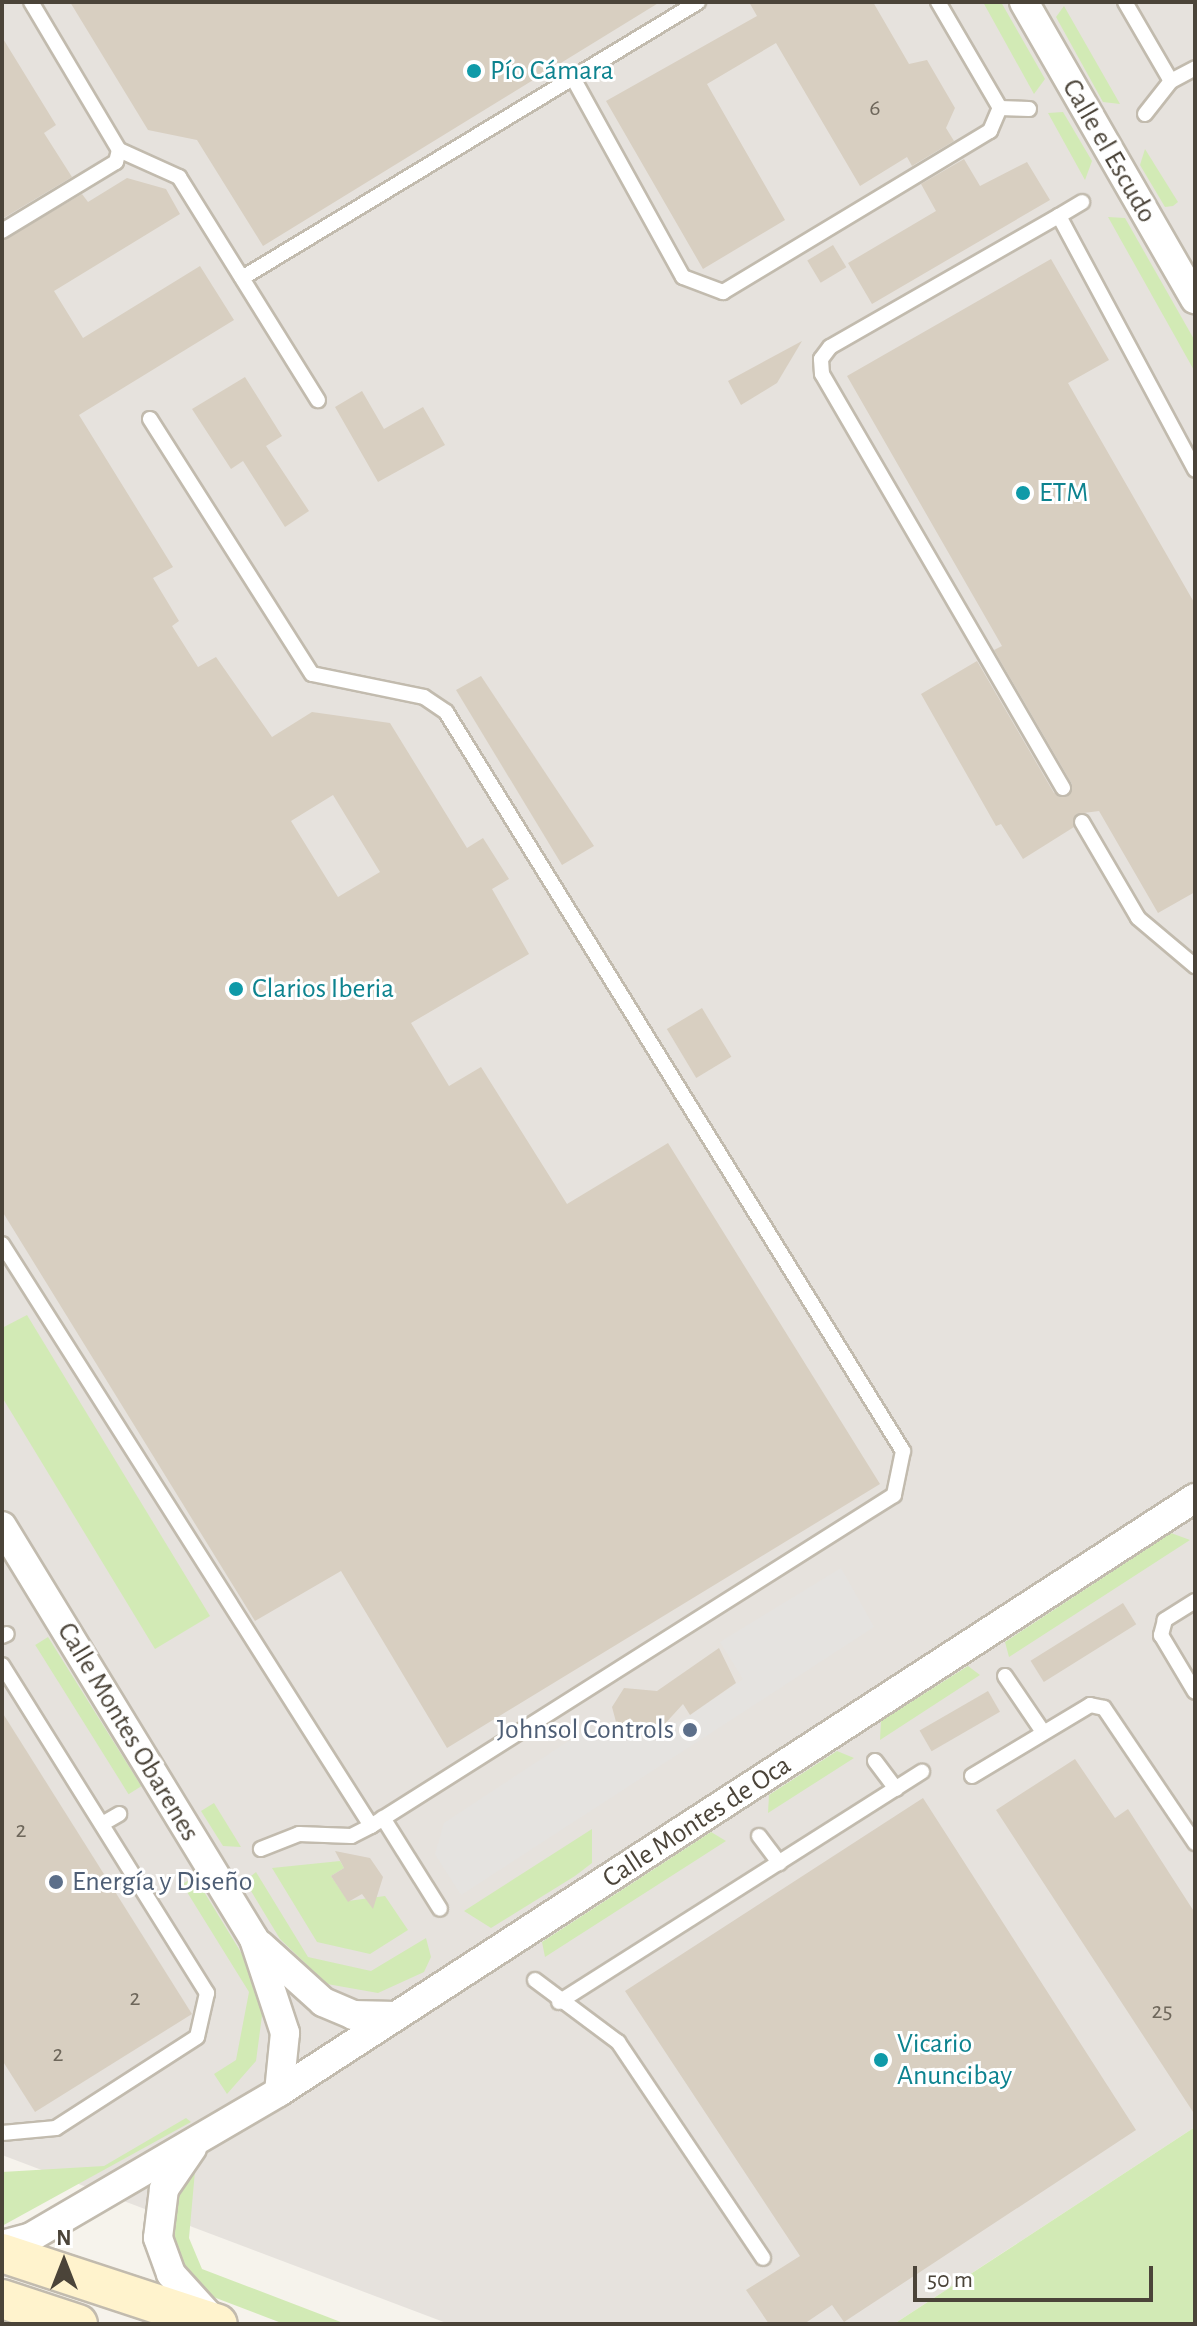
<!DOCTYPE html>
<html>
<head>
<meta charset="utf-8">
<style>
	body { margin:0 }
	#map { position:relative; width:1197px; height:2326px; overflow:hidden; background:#f6f3ec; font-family:"Alegreya Sans",sans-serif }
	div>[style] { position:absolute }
	.industrial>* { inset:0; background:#e6e2dd }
	.green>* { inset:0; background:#d2eab5; transform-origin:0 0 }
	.parking>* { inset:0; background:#e5e3e0 }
	.building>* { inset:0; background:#d8cfc1; transform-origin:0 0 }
	.roads { filter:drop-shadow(2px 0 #c2bbae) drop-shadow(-2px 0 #c2bbae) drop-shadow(0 2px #c2bbae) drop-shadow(0 -2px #c2bbae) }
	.lane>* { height:14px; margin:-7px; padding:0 7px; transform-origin:7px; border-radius:7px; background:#fff }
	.street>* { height:28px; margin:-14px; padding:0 14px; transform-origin:14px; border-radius:14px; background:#fff }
	.secondary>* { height:38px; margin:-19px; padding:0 19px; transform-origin:19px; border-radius:19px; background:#fff3cd }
	.dots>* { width:22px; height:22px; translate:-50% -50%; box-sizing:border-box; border:4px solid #fff; border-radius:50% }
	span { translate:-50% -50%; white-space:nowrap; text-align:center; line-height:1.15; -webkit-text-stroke:6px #fff; paint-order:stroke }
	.number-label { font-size:24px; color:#6e675b }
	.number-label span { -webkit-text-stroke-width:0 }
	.culture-label { font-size:28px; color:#0d838f }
	.left { translate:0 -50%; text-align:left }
	.street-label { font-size:28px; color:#4b4439 }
	.service-label { font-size:28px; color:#4e5e75 }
	.right { translate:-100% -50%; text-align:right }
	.frame { position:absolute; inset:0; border:4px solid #4b4439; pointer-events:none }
	.north { position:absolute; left:24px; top:2222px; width:80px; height:80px; -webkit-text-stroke:6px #fff; paint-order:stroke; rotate:0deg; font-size:22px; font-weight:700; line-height:32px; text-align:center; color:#4b4439 }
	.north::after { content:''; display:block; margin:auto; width:28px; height:36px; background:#4b4439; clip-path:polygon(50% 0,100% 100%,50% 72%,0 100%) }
	.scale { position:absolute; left:913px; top:2266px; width:240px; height:36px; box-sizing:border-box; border:4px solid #4b4439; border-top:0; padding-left:10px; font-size:24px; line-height:28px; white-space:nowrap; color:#4b4439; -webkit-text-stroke:6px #fff; paint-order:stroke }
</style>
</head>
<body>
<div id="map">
	<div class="industrial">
		<div style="clip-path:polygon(2px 2px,1195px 2px,1195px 2127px,894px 2324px,449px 2324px,2px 2155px)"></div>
	</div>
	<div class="green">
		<div style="clip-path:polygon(983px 2px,1001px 2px,1045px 79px,1034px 94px)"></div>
		<div style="clip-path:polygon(1064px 6px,1120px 104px,1103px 102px,1056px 17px)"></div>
		<div style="clip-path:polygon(1063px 112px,1092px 161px,1085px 180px,1048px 113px)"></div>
		<div style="clip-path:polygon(1145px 149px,1178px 202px,1173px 206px,1165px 207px,1140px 165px)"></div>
		<div style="clip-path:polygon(1108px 217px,1125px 218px,1195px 341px,1195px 372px)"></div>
		<div style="clip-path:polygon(27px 1315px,210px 1616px,155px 1649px,2px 1397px,2px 1328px)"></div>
		<div style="clip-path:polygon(1171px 1533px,1190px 1540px,1009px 1657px,1005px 1642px)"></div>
		<div style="left:48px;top:1637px;width:176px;height:15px;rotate:58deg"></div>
		<div style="clip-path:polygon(968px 1666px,980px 1675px,880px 1740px,881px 1721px)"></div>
		<div style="clip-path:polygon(837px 1751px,854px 1758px,768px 1813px,769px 1795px)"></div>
		<div style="clip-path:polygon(214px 1803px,241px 1847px,223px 1846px,201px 1811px)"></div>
		<div style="clip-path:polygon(592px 1829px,592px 1863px,575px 1876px,491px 1928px,464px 1911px)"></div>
		<div style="clip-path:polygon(711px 1832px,726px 1841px,545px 1957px,542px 1942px)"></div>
		<div style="clip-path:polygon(340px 1861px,344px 1868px,331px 1876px,348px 1901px,385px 1896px,408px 1930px,370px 1954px,317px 1942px,272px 1868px)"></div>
		<div style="clip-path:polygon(256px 1872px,308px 1957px,371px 1971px,426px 1938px,431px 1957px,424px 1972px,378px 1993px,327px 1984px,280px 1939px,245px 1881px)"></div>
		<div style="clip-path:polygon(195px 1877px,245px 1959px,263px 2008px,256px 2061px,227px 2094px,214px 2074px,236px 2060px,249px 1992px,182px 1884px)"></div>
		<div style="clip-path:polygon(186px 2118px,191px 2122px,2px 2226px,2px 2172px,104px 2166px)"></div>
		<div style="clip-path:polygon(1195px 2127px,1195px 2324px,894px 2324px,995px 2258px)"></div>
		<div style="clip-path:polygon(195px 2171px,189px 2238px,202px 2269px,346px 2324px,284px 2324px,195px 2290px,171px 2245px,176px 2194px)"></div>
	</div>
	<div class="parking">
		<div style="clip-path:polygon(841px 1568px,874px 1627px,461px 1895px,435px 1854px,444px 1823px,599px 1721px,640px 1741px,690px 1715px,743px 1679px,720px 1642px)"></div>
	</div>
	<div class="building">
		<div style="clip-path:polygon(70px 2px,660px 2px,263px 246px,197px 140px,148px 130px)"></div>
		<div style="clip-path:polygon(749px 2px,873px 2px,909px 64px,927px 60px,955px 108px,946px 128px,954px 141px,912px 166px,907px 157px,860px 186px,776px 43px,707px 84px,785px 220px,703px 269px,606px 101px,757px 16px)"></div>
		<div style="clip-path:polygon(2px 37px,56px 125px,44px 133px,72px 177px,2px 219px)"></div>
		<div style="clip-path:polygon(964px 159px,980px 186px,1027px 162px,1050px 200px,872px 304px,848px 263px,936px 211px,921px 184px)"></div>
		<div style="clip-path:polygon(evenodd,127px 178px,166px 189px,180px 214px,54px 291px,83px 338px,200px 266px,234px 320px,79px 415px,173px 567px,153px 578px,179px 621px,172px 626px,198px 667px,216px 657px,272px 737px,312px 712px,390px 723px,467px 848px,483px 838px,509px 879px,492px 889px,529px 954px,411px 1023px,449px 1086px,481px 1067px,567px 1204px,668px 1143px,880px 1484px,447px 1748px,341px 1571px,255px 1621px,2px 1211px,2px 241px,82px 194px,88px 202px,127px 178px,333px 795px,380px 872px,338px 897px,291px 821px,333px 795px)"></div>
		<div style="left:833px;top:245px;width:26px;height:30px;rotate:59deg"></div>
		<div style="clip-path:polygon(1051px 259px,1109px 360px,1068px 383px,1195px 604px,1195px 892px,1158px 913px,1099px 811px,1076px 814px,1074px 827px,1023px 859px,1001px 824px,996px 826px,921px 694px,977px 661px,1054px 793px,1067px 797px,1072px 784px,994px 650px,1002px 646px,847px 376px)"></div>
		<div style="clip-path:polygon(802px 341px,777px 383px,741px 405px,728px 381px)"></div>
		<div style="clip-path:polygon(245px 377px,282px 436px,266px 446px,309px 511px,285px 527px,243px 461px,231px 469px,192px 409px)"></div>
		<div style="clip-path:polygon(362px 391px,384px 429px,423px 407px,445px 445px,378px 482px,335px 407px)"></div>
		<div style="clip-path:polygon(481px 676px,594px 846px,562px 865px,456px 690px)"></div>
		<div style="left:702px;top:1008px;width:57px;height:41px;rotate:59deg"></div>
		<div style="left:1123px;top:1603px;width:25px;height:109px;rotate:58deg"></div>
		<div style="clip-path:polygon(719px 1648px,736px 1683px,690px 1715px,683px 1704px,652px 1738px,619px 1733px,612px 1707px,624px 1688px,657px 1691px)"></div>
		<div style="left:988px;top:1691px;width:24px;height:79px;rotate:60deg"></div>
		<div style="clip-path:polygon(2px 1712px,192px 2014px,35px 2112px,2px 2060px)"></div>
		<div style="clip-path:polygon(1075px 1759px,1115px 1818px,1128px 1809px,1195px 1913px,1195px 2115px,996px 1810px)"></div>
		<div style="clip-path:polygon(923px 1798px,1136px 2130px,844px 2322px,832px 2305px,804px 2324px,769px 2324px,746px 2290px,800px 2256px,625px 1991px)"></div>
		<div style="clip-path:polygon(335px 1851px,370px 1858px,383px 1877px,373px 1909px,362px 1894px,348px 1902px,331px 1876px,344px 1868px)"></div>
	</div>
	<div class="roads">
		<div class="lane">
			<div style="left:1125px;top:2px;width:91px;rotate:59.8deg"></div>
			<div style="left:573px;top:78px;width:227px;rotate:61.1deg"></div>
			<div style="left:683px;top:277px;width:43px;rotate:20.6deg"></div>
			<div style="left:723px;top:292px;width:312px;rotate:-31.1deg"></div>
			<div style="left:990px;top:131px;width:25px;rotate:-67deg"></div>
			<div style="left:1000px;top:108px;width:123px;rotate:-120.3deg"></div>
			<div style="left:1000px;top:108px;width:29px;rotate:2deg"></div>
			<div style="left:1145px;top:114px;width:42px;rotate:-51.8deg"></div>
			<div style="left:1171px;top:81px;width:27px;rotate:-28deg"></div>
			<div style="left:119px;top:150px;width:66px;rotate:24.2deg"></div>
			<div style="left:179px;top:177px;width:263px;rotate:58.1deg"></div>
			<div style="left:1059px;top:216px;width:27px;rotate:-31deg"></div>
			<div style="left:2px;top:231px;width:133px;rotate:-31.2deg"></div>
			<div style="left:116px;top:162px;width:12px;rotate:-76deg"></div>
			<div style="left:119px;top:150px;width:172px;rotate:-120.7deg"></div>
			<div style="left:242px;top:278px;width:533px;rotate:-31.18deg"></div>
			<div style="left:150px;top:419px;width:302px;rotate:57.6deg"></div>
			<div style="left:312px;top:674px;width:114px;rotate:11.6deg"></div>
			<div style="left:424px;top:697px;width:27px;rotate:34deg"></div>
			<div style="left:446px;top:712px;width:869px;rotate:58.27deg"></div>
			<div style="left:903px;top:1451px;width:45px;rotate:101.6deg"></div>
			<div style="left:894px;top:1495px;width:619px;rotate:147.67deg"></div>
			<div style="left:1063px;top:788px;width:479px;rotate:-120.2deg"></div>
			<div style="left:822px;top:374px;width:15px;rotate:-94deg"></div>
			<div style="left:821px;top:359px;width:15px;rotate:-53deg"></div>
			<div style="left:830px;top:347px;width:264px;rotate:-29.8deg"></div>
			<div style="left:1059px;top:216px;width:288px;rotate:61.8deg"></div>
			<div style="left:1082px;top:822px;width:111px;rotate:59.7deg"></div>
			<div style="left:1138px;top:918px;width:75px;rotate:40.1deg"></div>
			<div style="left:2px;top:1244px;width:689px;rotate:57.62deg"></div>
			<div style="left:371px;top:1826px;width:22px;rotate:153deg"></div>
			<div style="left:351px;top:1836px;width:52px;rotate:-177.8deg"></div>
			<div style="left:299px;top:1834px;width:41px;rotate:158.5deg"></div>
			<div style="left:1195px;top:1601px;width:36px;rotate:148deg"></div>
			<div style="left:1165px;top:1620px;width:16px;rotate:105deg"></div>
			<div style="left:1161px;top:1635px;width:66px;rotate:59.2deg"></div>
			<div style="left:2px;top:1636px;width:5px;rotate:-22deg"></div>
			<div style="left:2px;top:1665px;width:387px;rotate:58deg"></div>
			<div style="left:207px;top:1993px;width:45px;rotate:102.8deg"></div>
			<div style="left:197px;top:2037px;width:168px;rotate:147.2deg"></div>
			<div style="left:56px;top:2128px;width:54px;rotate:174.7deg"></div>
			<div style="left:1005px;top:1676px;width:68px;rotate:55.8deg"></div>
			<div style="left:875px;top:1761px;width:35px;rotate:53deg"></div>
			<div style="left:972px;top:1776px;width:138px;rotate:-31deg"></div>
			<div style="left:1090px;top:1705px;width:14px;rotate:12deg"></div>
			<div style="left:1104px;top:1708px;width:163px;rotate:56deg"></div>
			<div style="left:383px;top:1818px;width:107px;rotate:57.9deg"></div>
			<div style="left:102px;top:1824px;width:20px;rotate:-30deg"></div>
			<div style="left:759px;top:1836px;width:34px;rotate:53deg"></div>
			<div style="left:535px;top:1980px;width:104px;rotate:36.8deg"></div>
			<div style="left:618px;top:2042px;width:260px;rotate:56.1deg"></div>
			<div style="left:559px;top:2002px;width:430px;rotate:-32.4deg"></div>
		</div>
		<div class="street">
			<div style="left:1024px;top:2px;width:343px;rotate:60.1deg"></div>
			<div style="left:2px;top:1526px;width:484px;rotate:58.6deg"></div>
			<div style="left:254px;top:1939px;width:99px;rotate:71.7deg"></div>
			<div style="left:285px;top:2033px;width:59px;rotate:95.8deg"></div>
			<div style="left:260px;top:1945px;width:85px;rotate:42.1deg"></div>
			<div style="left:323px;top:2002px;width:33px;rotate:23deg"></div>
			<div style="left:353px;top:2015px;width:43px;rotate:1.3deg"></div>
			<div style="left:192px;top:2148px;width:50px;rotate:124.3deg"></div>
			<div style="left:164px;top:2189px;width:49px;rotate:97deg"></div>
			<div style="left:158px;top:2238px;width:38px;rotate:70deg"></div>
			<div style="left:171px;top:2274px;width:59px;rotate:47.7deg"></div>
			<div style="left:2px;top:2245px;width:30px;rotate:-15deg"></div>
			<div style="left:31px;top:2237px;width:287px;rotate:-30.3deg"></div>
			<div style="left:279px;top:2092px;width:1092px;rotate:-32.96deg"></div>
		</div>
		<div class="secondary">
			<div style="left:2px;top:2253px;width:227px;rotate:18.2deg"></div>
			<div style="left:2px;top:2299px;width:80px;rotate:18.2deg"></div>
		</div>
	</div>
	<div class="dots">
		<div style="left:474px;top:71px;background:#0f9aa8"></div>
		<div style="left:1023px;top:493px;background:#0f9aa8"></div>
		<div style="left:236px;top:989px;background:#0f9aa8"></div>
		<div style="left:690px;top:1730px;background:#5c6f8a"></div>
		<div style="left:56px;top:1882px;background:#5c6f8a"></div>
		<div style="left:881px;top:2060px;background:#0f9aa8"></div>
	</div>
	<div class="number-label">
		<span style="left:875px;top:109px">6</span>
		<span style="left:21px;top:1831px">2</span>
		<span style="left:135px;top:1999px">2</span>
		<span style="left:1162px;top:2012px">25</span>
		<span style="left:58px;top:2055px">2</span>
	</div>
	<div class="culture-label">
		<span class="left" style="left:490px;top:71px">Pío Cámara</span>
		<span class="left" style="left:1039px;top:493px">ETM</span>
		<span class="left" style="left:252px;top:989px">Clarios Iberia</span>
		<span class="left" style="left:897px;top:2060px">Vicario<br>Anuncibay</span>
	</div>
	<div class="street-label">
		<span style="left:1109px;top:151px;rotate:60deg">Calle el Escudo</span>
		<span style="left:128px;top:1732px;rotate:59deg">Calle Montes Obarenes</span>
		<span style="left:697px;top:1822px;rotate:-33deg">Calle Montes de Oca</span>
	</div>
	<div class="service-label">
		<span class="right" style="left:674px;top:1730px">Johnsol Controls</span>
		<span class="left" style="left:72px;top:1882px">Energía y Diseño</span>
	</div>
	<div class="frame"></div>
	<div class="north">N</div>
	<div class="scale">50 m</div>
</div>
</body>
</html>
